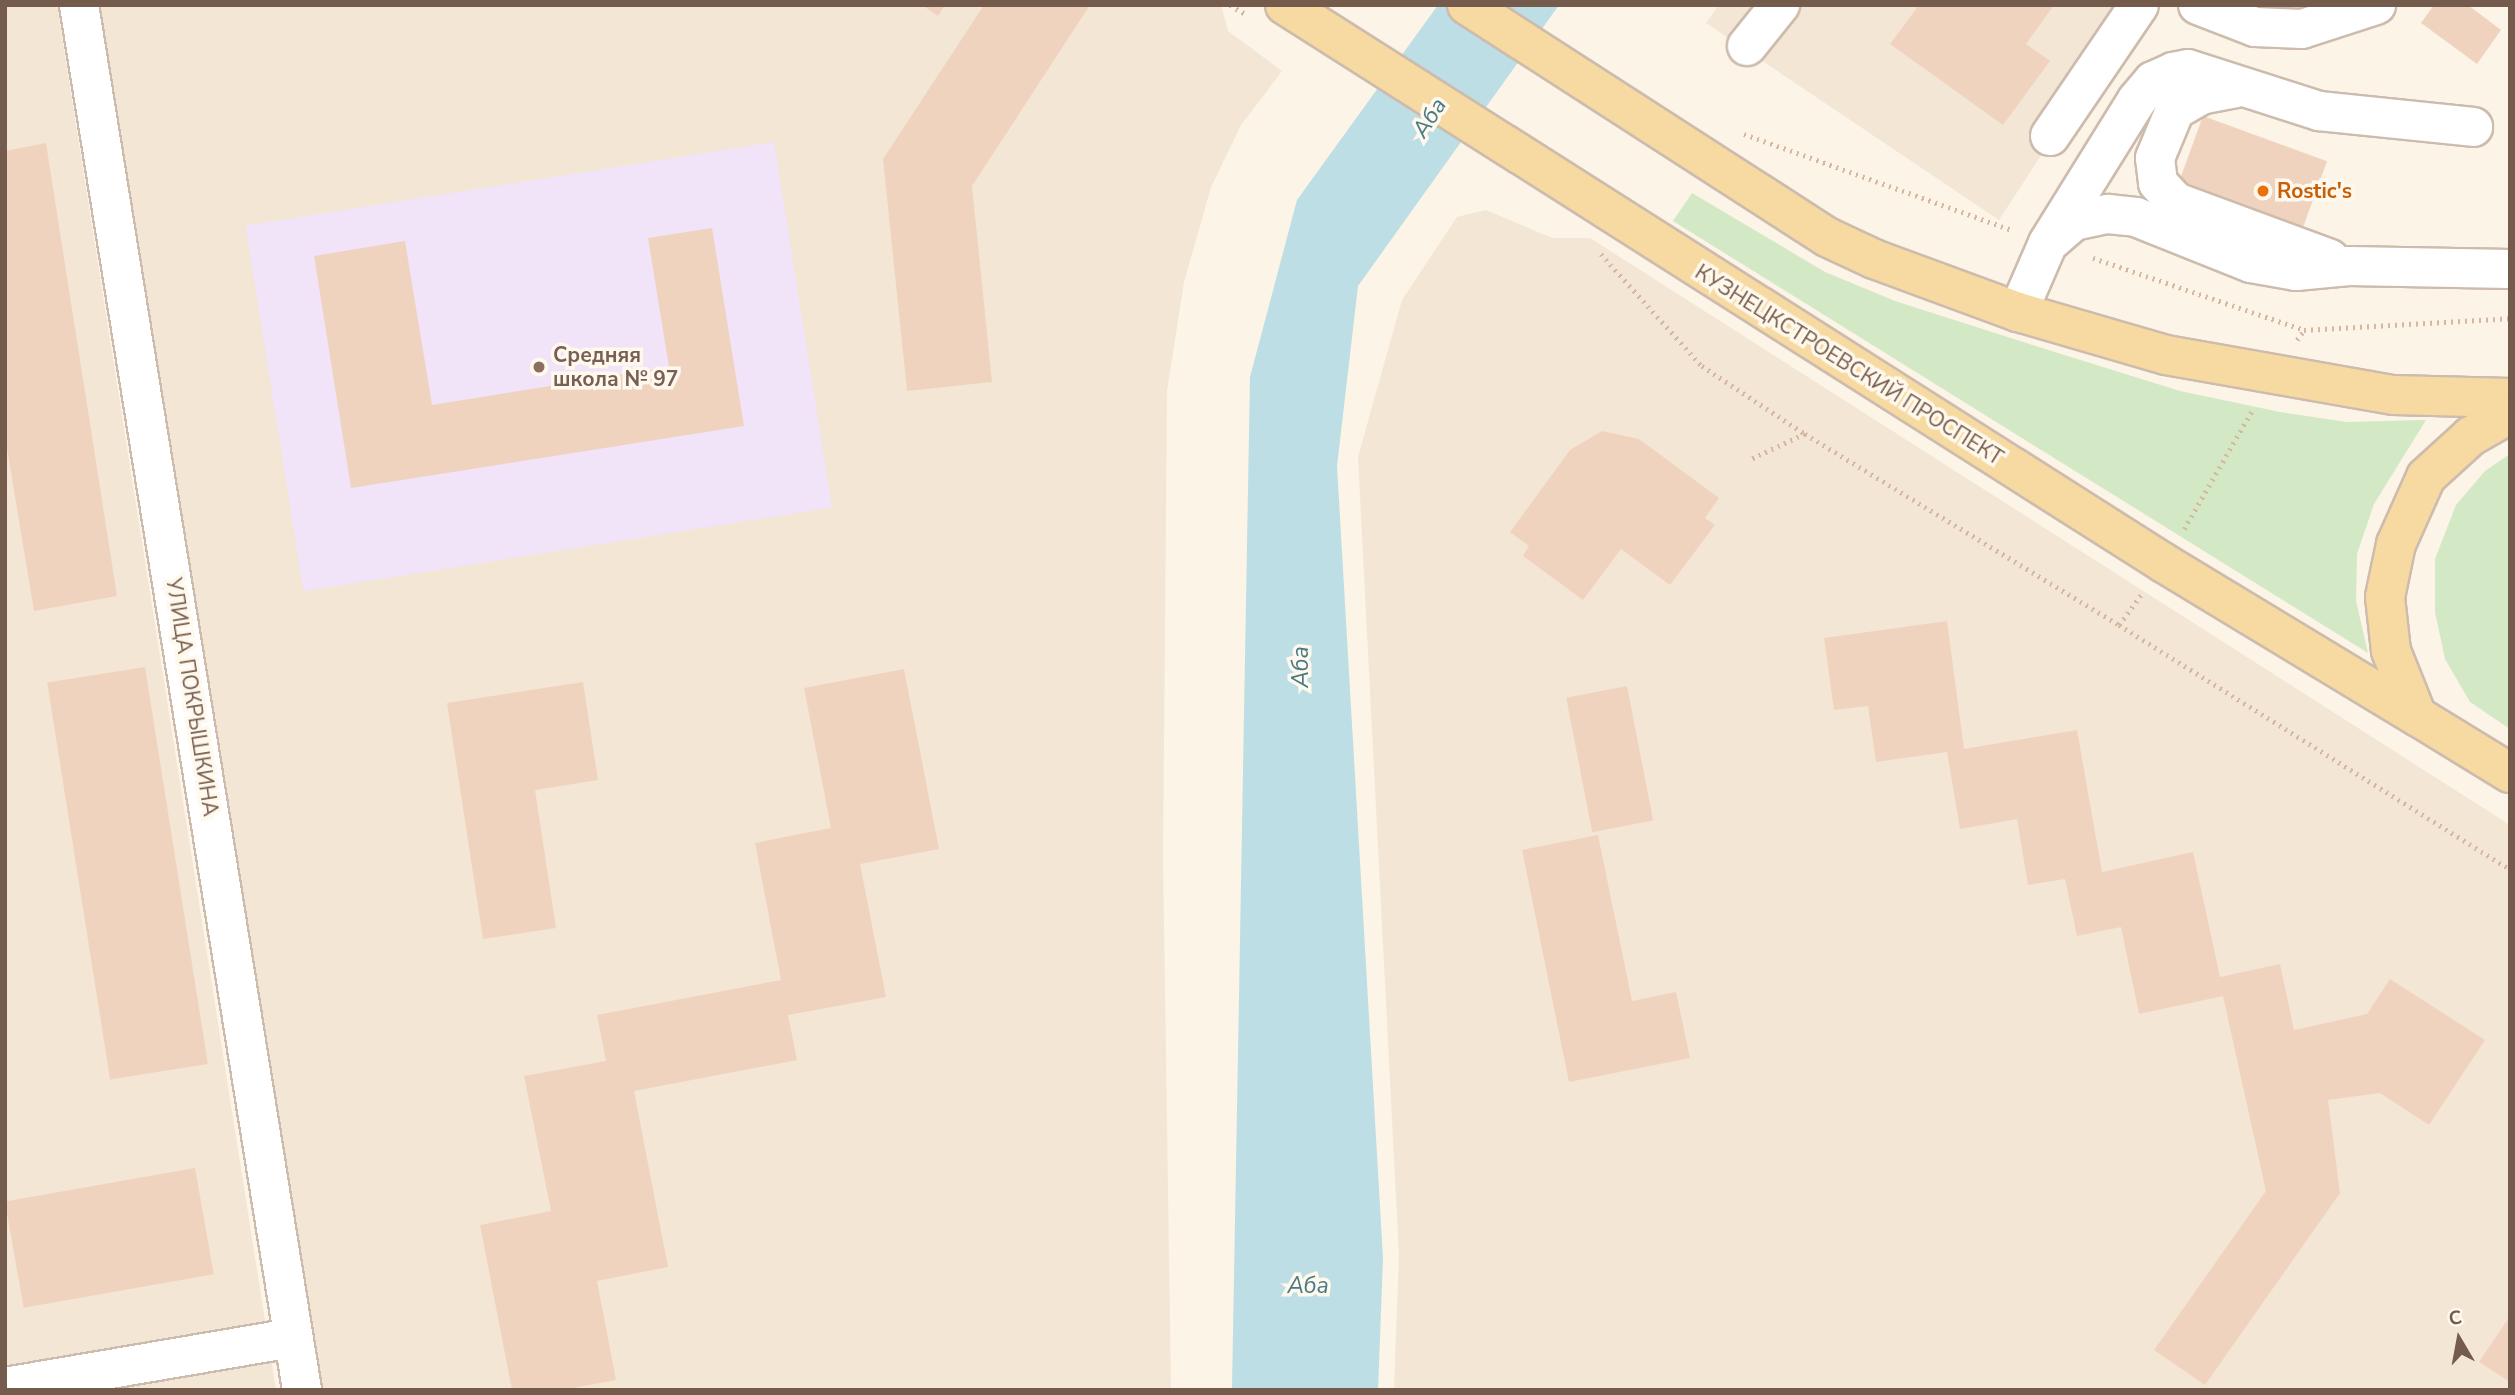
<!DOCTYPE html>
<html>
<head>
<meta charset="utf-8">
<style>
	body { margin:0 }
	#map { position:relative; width:2515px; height:1395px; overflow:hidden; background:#fbf4e7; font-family:"Nunito Sans",sans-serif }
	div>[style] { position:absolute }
	.residential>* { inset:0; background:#f3e6d5 }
	.education>* { inset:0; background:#f1e3f8; transform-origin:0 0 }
	.green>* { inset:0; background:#d3e8c5 }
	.water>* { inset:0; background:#bcdee4 }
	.building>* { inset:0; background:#f0d3bf; transform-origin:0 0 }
	.path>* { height:4.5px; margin-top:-2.25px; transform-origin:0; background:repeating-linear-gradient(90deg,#d5b7a2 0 2px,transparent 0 7px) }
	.roads { filter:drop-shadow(2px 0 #cdbcad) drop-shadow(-2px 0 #cdbcad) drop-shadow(0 2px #cdbcad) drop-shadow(0 -2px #cdbcad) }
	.minor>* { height:38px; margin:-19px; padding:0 19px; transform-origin:19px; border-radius:19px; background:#fff }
	.major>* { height:38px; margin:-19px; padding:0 19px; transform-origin:19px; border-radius:19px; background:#f7d9a2 }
	.dots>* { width:19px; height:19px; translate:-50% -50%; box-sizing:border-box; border:4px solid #fef8ed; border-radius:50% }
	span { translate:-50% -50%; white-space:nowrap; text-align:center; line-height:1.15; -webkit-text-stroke:7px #fef8ed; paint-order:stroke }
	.food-label { font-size:21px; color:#c56008; font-weight:700 }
	.left { translate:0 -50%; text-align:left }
	.education-label { font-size:21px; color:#785e54; font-weight:700 }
	.street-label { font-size:21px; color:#745b4c }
	.water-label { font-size:23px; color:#477a86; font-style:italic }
	.frame { position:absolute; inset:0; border:7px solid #745b4c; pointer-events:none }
	.north { position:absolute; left:2424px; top:1304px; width:70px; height:70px; -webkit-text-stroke:5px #fef8ed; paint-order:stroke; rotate:350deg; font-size:19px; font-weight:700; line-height:28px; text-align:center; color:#745b4c }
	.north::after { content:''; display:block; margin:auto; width:24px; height:32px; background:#745b4c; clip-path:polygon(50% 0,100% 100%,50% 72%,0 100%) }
</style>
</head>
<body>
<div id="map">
	<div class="residential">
		<div style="clip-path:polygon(5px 5px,57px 5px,276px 1390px,5px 1390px)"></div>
		<div style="clip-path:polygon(89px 5px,1221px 5px,1228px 31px,1282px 71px,1241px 125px,1211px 187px,1184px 282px,1167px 391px,1163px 859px,1171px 1390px,313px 1390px)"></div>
		<div style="clip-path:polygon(1719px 5px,2139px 5px,1999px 220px,1706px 23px)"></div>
		<div style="clip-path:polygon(1486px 210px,1552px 238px,1590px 238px,2510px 825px,2510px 1390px,1394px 1390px,1399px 1255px,1358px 457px,1402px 300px,1457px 217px)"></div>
	</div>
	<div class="education">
		<div style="left:774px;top:142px;width:370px;height:535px;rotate:81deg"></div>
	</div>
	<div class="green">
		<div style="clip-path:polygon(1692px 193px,1825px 272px,1895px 301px,2045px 349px,2180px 391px,2280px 412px,2347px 422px,2426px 420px,2374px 504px,2357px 554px,2356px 601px,2368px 653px,1673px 221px)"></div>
		<div style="clip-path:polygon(2510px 454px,2510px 729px,2470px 702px,2445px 659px,2435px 612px,2435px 559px,2456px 505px,2485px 471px)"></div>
	</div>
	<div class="water">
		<div style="clip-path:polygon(1438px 5px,1559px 5px,1358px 286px,1337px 466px,1383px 1258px,1378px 1390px,1232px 1390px,1250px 377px,1297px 200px)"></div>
	</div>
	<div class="building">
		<div style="clip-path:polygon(922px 5px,945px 5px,938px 16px)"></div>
		<div style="clip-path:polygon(984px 5px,1090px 5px,972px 186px,992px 382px,907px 391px,883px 159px)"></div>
		<div style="clip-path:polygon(1919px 5px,2054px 5px,2026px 44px,2050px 61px,2003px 125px,1890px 44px)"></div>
		<div style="clip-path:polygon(2434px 5px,2468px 5px,2501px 30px,2477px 64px,2421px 23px)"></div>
		<div style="left:2203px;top:116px;width:132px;height:70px;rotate:20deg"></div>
		<div style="clip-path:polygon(46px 143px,117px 596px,34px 611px,5px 436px,5px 151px)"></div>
		<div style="clip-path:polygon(712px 228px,744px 426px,351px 488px,314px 256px,405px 241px,432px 405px,669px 367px,648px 238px)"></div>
		<div style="clip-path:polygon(1602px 431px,1639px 439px,1719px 498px,1705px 518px,1715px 525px,1670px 585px,1621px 549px,1583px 600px,1523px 556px,1529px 546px,1510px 532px,1570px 450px)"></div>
		<div style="clip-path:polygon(1947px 621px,1964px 749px,2077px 730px,2102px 872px,2193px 852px,2220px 977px,2280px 964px,2294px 1030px,2367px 1014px,2390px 979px,2485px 1040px,2429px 1125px,2380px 1093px,2328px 1100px,2340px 1193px,2205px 1385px,2154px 1350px,2266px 1191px,2223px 996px,2139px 1014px,2121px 927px,2077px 936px,2065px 879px,2028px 885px,2017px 819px,1960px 829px,1947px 752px,1876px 762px,1868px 706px,1834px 710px,1824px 638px)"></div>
		<div style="left:145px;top:667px;width:402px;height:99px;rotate:81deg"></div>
		<div style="clip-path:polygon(904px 669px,939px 849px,860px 864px,886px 997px,788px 1015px,797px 1060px,634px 1091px,668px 1267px,597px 1281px,616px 1380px,562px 1390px,512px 1390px,480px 1225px,551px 1211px,524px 1076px,606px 1061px,597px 1015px,781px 980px,755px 843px,831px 828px,804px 688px)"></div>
		<div style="clip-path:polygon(583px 682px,598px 780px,535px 790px,556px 928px,483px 939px,447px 703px)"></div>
		<div style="left:1627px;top:686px;width:137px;height:62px;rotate:79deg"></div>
		<div style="clip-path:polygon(1598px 835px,1632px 1001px,1676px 992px,1690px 1058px,1569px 1082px,1522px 850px)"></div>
		<div style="left:195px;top:1168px;width:108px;height:193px;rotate:80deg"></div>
		<div style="clip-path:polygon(2510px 1316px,2510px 1382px,2479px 1362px)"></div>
	</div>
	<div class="path">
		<div style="left:1230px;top:5px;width:20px;rotate:30deg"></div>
		<div style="left:1744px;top:134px;width:285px;rotate:19.7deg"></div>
		<div style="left:1601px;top:254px;width:151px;rotate:48deg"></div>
		<div style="left:1702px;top:366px;width:123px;rotate:33.4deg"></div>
		<div style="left:1805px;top:434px;width:61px;rotate:154.7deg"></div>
		<div style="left:2093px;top:258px;width:223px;rotate:18.8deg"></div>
		<div style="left:2297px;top:340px;width:12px;rotate:-55deg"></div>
		<div style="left:2304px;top:330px;width:206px;rotate:-3.3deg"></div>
		<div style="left:1805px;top:434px;width:368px;rotate:31.3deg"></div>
		<div style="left:2119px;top:625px;width:37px;rotate:-54deg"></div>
		<div style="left:2184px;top:529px;width:138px;rotate:-60.1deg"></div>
		<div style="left:2119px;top:625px;width:461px;rotate:32deg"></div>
	</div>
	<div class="roads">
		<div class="minor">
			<div style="left:79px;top:5px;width:1403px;rotate:80.85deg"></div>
			<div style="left:2198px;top:5px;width:61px;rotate:21.1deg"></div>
			<div style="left:2255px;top:27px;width:47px;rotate:2.4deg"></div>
			<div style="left:2302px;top:29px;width:78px;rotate:-18deg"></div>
			<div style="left:1747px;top:46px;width:53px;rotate:-51.2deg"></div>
			<div style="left:2236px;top:88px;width:36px;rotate:169deg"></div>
			<div style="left:2201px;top:95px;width:30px;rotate:150deg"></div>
			<div style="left:2175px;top:110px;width:52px;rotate:112.6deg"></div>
			<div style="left:2155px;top:158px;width:25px;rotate:83deg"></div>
			<div style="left:2158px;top:183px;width:26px;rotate:47deg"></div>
			<div style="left:2176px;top:202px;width:164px;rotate:20.3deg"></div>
			<div style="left:2050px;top:136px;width:158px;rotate:-55.8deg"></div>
			<div style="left:2052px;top:240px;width:29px;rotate:-41deg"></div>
			<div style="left:2074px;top:221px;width:35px;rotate:-12deg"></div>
			<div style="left:2108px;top:214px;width:28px;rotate:6deg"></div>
			<div style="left:2136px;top:217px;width:124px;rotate:21.8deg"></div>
			<div style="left:2251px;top:263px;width:46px;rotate:10.1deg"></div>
			<div style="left:2296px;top:271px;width:53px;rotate:-5.4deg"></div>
			<div style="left:2349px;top:266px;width:161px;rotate:1.1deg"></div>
			<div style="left:2018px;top:312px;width:75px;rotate:-66.5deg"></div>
			<div style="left:2048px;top:243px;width:168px;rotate:-58.1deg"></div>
			<div style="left:2137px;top:100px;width:25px;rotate:-50deg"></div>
			<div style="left:2153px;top:81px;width:22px;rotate:-24deg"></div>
			<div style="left:2173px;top:72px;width:15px;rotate:-11deg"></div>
			<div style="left:2188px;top:69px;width:138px;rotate:17.8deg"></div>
			<div style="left:2319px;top:111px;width:155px;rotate:5.9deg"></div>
			<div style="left:5px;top:1387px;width:292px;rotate:-9.7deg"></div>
		</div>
		<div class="major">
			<div style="left:1285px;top:5px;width:1041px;rotate:32.41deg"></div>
			<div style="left:2164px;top:563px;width:296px;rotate:31.2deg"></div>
			<div style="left:1467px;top:5px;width:428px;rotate:32.8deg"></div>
			<div style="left:1827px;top:237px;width:52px;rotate:25.1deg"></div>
			<div style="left:1874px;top:259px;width:153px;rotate:20.2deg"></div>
			<div style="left:2018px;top:312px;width:154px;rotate:16.2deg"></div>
			<div style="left:2166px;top:355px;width:231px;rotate:10deg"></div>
			<div style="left:2394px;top:395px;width:116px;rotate:1.5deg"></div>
			<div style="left:2510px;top:414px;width:45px;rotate:150.6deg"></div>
			<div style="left:2471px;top:436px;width:61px;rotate:137.7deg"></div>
			<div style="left:2426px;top:477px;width:73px;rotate:114.1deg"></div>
			<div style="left:2396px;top:544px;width:54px;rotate:101.7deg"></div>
			<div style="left:2385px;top:597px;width:54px;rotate:83.7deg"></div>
			<div style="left:2391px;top:651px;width:70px;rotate:68.2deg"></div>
			<div style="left:2417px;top:716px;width:109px;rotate:31.5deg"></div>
		</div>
	</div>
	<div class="dots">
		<div style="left:2263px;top:191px;background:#e8710a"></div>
		<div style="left:539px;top:367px;background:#8d6e63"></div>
	</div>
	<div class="food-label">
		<span class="left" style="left:2277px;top:191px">Rostic's</span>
	</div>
	<div class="education-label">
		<span class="left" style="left:553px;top:367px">Средняя<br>школа № 97</span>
	</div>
	<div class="street-label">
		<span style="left:1849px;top:365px;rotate:32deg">КУЗНЕЦКСТРОЕВСКИЙ ПРОСПЕКТ</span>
		<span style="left:192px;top:697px;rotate:81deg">УЛИЦА ПОКРЫШКИНА</span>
	</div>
	<div class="water-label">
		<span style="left:1430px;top:118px;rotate:-57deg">Аба</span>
		<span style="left:1301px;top:667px;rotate:-90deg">Аба</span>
		<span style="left:1308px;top:1286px">Аба</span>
	</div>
	<div class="frame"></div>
	<div class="north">С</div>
</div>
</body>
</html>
